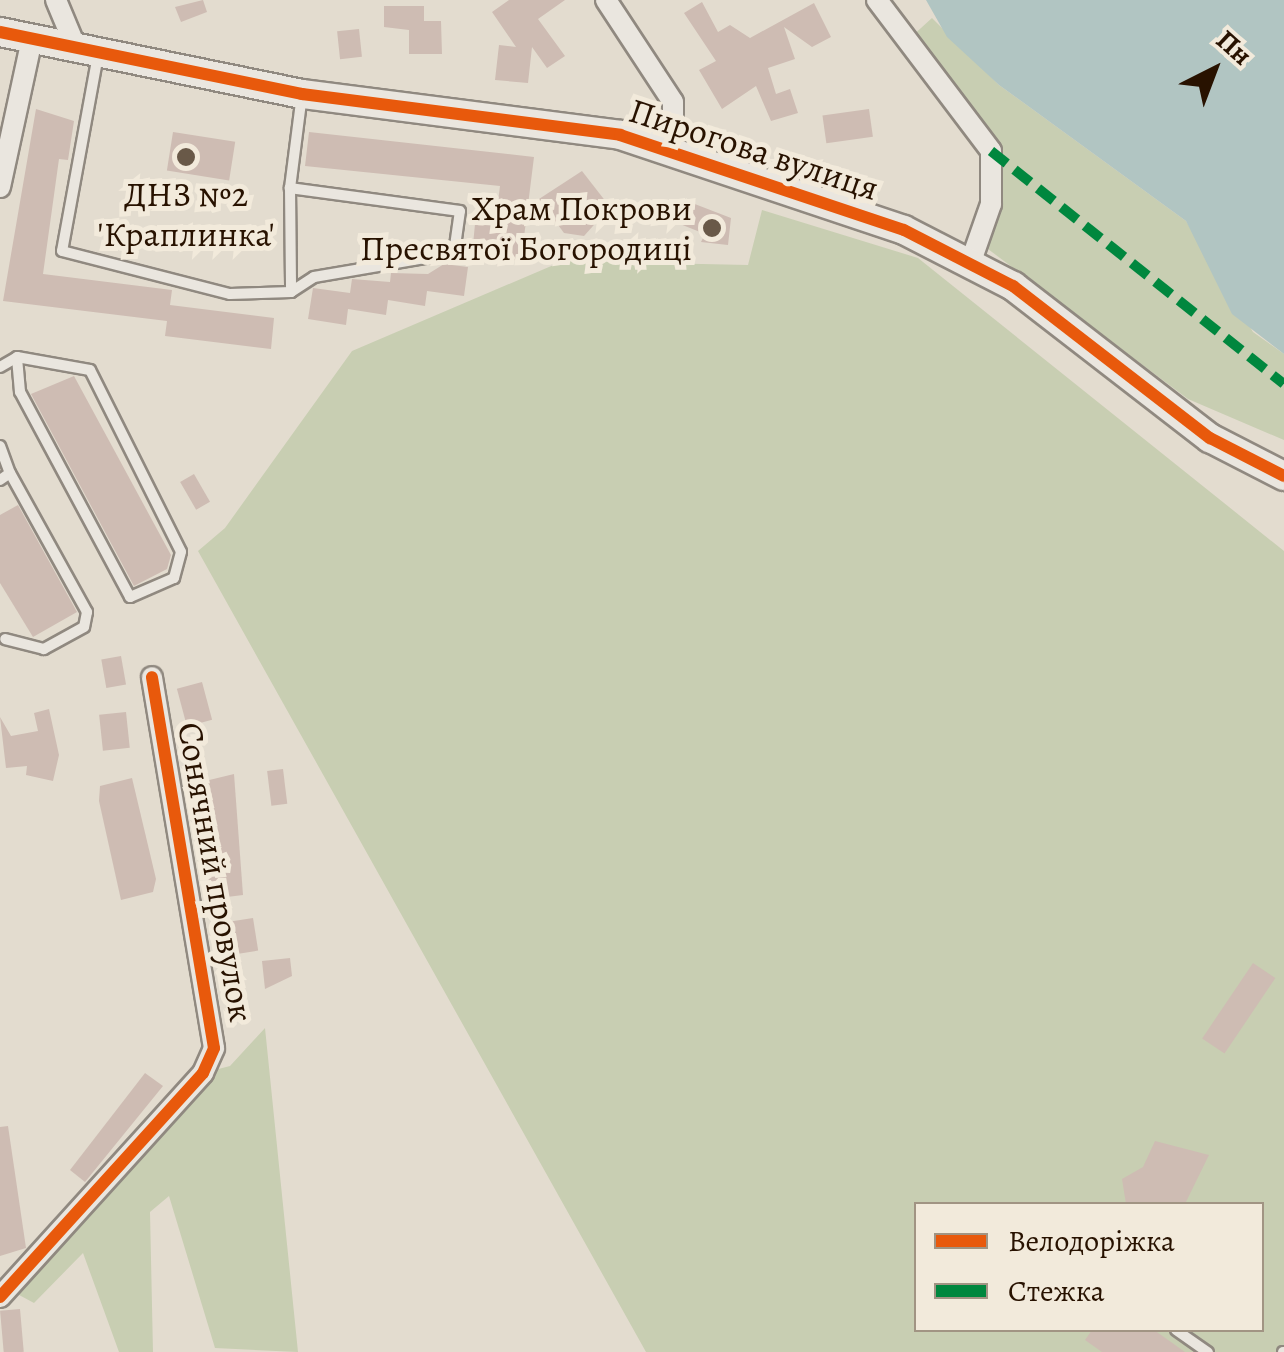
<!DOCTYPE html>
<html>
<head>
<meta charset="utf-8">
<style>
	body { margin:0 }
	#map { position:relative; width:1284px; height:1352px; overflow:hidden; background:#e3dccf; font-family:Alegreya,serif }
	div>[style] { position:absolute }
	.green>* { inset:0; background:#c8ceb2 }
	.water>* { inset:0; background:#b1c5c2 }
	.building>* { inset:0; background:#cebcb3; transform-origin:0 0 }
	.roads { filter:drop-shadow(2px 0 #908980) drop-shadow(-2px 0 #908980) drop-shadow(0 2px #908980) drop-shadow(0 -2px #908980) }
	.lane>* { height:10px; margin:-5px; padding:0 5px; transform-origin:5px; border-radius:5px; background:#eae6df }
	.street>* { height:20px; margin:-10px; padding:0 10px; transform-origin:10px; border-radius:10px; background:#eae6df }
	.secondary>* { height:28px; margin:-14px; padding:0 14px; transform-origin:14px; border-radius:14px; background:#eae6df }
	.quiet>* { height:10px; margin-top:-5px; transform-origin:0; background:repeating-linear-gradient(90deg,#00873e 0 20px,transparent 0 30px) }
	.cycleway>* { height:12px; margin:-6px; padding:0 6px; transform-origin:6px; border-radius:6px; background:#e8590c }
	.dots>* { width:28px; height:28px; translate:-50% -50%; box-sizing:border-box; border:5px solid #f2eadb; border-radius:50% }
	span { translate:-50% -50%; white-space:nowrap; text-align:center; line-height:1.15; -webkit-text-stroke:10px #f2eadb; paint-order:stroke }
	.street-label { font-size:35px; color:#281200 }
	.poi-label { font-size:35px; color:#281200 }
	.right { translate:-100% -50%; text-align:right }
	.legend { position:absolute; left:914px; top:1202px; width:350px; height:130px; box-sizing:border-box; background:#f2eadb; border:2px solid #a19483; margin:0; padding:12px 18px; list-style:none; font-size:30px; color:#281200 }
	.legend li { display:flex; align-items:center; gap:20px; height:50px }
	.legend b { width:50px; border:2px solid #a19483 }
	.north { position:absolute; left:1164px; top:20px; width:100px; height:100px; -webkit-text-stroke:8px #f2eadb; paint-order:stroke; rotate:42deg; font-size:28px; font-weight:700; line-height:40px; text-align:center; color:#281200 }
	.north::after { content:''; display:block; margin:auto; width:35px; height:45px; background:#281200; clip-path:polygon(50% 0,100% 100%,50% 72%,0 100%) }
</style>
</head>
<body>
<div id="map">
	<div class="green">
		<div style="clip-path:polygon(932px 18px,999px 85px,1186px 221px,1253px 332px,1284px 354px,1284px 440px,1188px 399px,980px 243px,994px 169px,910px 38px)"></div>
		<div style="clip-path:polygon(evenodd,762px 210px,918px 258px,1284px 551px,1284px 1352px,646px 1352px,198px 551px,225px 528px,352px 351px,563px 261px,748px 265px,762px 210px,916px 1204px,1262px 1204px,1262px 1330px,916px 1330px,916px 1204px)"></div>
		<div style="clip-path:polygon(265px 1028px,298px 1352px,215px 1348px,169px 1196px,150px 1212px,153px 1352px,119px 1352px,83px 1253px,34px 1303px,8px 1289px,203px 1073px,230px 1066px)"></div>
	</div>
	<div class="water">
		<div style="clip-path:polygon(926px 0,1284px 0,1284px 354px,1232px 314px,1186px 221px,999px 85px,947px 37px)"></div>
	</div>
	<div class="building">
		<div style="clip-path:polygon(203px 0,207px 12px,181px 22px,175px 7px)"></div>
		<div style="clip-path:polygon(509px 0,565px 0,538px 19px,565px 56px,547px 68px,532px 47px,528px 83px,495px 80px,499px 45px,516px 47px,492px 12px)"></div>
		<div style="clip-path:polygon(702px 2px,718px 32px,730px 25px,750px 38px,814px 3px,831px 37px,812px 47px,784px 27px,795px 59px,768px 68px,776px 94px,790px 89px,798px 113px,771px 121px,756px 86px,722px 109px,699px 70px,716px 61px,684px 13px)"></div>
		<div style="clip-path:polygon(384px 6px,424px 6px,424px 21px,441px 21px,442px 54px,409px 54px,409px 30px,384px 27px)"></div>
		<div style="left:359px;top:29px;width:28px;height:22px;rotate:84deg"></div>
		<div style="clip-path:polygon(36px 109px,74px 121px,68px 160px,59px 159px,43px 274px,172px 290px,170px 305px,274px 318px,271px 349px,165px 336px,167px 321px,3px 301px)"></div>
		<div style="left:869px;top:109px;width:28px;height:47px;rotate:82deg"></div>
		<div style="left:173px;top:132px;width:63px;height:39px;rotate:9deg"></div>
		<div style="clip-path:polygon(309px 132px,534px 157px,521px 261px,472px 255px,475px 224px,495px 226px,500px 186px,305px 166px)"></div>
		<div style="clip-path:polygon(582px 171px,610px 207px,584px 236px,564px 233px,539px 199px)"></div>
		<div style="clip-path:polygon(687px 201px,731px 218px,728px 245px,701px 242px,705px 234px,670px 220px)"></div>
		<div style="clip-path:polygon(444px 264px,468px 267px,464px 296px,427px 291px,425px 306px,388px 300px,386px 315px,348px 309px,346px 325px,308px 319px,313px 288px,350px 293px,352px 279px,390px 282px,391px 273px,428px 274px)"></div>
		<div style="clip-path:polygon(74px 376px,171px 555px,167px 569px,134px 586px,31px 394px)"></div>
		<div style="left:194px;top:474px;width:32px;height:16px;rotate:60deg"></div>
		<div style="clip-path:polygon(18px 505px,77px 612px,33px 637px,0 583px,0 515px)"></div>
		<div style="left:121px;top:656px;width:29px;height:20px;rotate:80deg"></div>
		<div style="left:202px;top:682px;width:39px;height:26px;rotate:75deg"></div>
		<div style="clip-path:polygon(49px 709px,59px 755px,53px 781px,26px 775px,27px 766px,6px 768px,0 717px,11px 736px,38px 731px,34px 713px)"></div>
		<div style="left:126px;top:712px;width:36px;height:27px;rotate:84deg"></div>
		<div style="left:283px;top:769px;width:35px;height:16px;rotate:83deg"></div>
		<div style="clip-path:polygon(234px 774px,243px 895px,211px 899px,197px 783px)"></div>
		<div style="clip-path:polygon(132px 778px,156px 879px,153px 892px,121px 900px,99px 801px,100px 786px)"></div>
		<div style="left:253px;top:918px;width:33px;height:39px;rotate:81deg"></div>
		<div style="clip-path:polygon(290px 958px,292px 976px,265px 989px,262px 961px)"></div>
		<div style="left:1253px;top:963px;width:27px;height:91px;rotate:34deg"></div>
		<div style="clip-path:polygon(145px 1073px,163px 1086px,85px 1182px,70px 1170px)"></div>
		<div style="clip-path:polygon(8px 1126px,26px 1248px,0 1256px,0 1127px)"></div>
		<div style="clip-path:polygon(1155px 1141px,1209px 1155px,1185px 1204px,1126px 1204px,1122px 1179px,1143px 1167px)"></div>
		<div style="left:20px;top:1309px;width:43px;height:20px;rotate:85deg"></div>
		<div style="clip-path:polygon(1092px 1330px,1154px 1330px,1185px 1352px,1102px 1352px,1085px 1340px)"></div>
	</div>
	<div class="roads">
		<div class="lane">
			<div style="left:98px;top:55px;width:199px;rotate:100.4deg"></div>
			<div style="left:62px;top:251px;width:173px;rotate:14.4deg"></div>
			<div style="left:230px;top:294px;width:61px;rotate:-1.9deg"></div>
			<div style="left:291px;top:292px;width:27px;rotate:-33deg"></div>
			<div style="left:314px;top:277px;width:142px;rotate:-9.7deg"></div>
			<div style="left:454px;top:253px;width:42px;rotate:-81.9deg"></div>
			<div style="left:460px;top:211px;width:172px;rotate:-172.3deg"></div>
			<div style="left:290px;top:188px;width:95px;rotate:-82.7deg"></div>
			<div style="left:290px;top:188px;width:104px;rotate:89.4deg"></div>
			<div style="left:0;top:367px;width:20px;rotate:-30deg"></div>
			<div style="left:17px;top:357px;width:74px;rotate:10.1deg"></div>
			<div style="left:90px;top:370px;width:203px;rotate:63.4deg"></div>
			<div style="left:181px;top:552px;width:27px;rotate:105deg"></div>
			<div style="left:174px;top:578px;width:48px;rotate:156.6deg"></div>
			<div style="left:130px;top:597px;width:233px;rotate:-118.2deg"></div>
			<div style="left:20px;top:392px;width:35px;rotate:-95deg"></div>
			<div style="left:0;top:446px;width:29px;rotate:70deg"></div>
			<div style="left:0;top:480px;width:12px;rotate:-35deg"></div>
			<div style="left:10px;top:473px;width:159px;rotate:61deg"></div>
			<div style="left:87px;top:612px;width:15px;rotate:101deg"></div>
			<div style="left:84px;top:627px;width:46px;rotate:151.2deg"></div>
			<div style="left:44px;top:649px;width:40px;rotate:-165.6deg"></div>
			<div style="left:1176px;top:1330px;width:39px;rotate:35deg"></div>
			<div style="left:1283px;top:1352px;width:1px"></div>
		</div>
		<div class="street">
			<div style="left:56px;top:0;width:52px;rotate:67.4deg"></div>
			<div style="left:606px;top:0;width:122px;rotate:56.7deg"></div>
			<div style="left:673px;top:102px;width:50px;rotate:90deg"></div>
			<div style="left:877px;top:0;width:189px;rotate:52.9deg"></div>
			<div style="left:991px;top:151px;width:53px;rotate:90deg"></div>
			<div style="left:991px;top:204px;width:60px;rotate:109.3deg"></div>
			<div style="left:0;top:187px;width:151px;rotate:-77.8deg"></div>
			<div style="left:0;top:1297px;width:302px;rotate:-47.8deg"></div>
			<div style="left:203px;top:1073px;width:27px;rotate:-66deg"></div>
			<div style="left:214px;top:1048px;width:376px;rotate:-99.5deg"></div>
		</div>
		<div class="secondary">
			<div style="left:0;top:32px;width:308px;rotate:11.6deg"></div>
			<div style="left:302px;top:94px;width:321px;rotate:7.3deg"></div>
			<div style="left:620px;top:135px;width:299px;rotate:18.5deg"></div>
			<div style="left:904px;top:230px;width:123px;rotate:27.2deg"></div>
			<div style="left:1013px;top:286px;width:249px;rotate:37.7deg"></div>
			<div style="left:1210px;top:438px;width:83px;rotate:27.2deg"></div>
		</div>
	</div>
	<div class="quiet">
		<div style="left:991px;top:151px;width:374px;rotate:38.5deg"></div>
	</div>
	<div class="cycleway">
		<div style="left:0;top:32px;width:308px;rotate:11.6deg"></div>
		<div style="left:302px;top:94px;width:321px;rotate:7.3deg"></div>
		<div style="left:620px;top:135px;width:299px;rotate:18.5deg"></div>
		<div style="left:904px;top:230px;width:123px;rotate:27.2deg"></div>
		<div style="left:1013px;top:286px;width:249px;rotate:37.7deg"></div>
		<div style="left:1210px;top:438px;width:83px;rotate:27.2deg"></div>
		<div style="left:0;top:1297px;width:302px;rotate:-47.8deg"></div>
		<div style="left:203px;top:1073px;width:27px;rotate:-66deg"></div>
		<div style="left:214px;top:1048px;width:376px;rotate:-99.5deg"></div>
	</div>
	<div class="dots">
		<div style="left:186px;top:157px;background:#695948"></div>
		<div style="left:712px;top:228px;background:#695948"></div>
	</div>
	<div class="street-label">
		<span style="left:754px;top:149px;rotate:18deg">Пирогова вулиця</span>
		<span style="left:216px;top:872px;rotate:80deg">Сонячний провулок</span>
	</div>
	<div class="poi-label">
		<span style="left:186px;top:214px">ДНЗ №2<br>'Краплинка'</span>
		<span class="right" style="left:692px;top:228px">Храм Покрови<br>Пресвятої Богородиці</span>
	</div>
	<ul class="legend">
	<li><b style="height:12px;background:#e8590c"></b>Велодоріжка</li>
	<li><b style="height:12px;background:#00873e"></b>Стежка</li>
	</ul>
	<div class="north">Пн</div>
</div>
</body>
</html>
